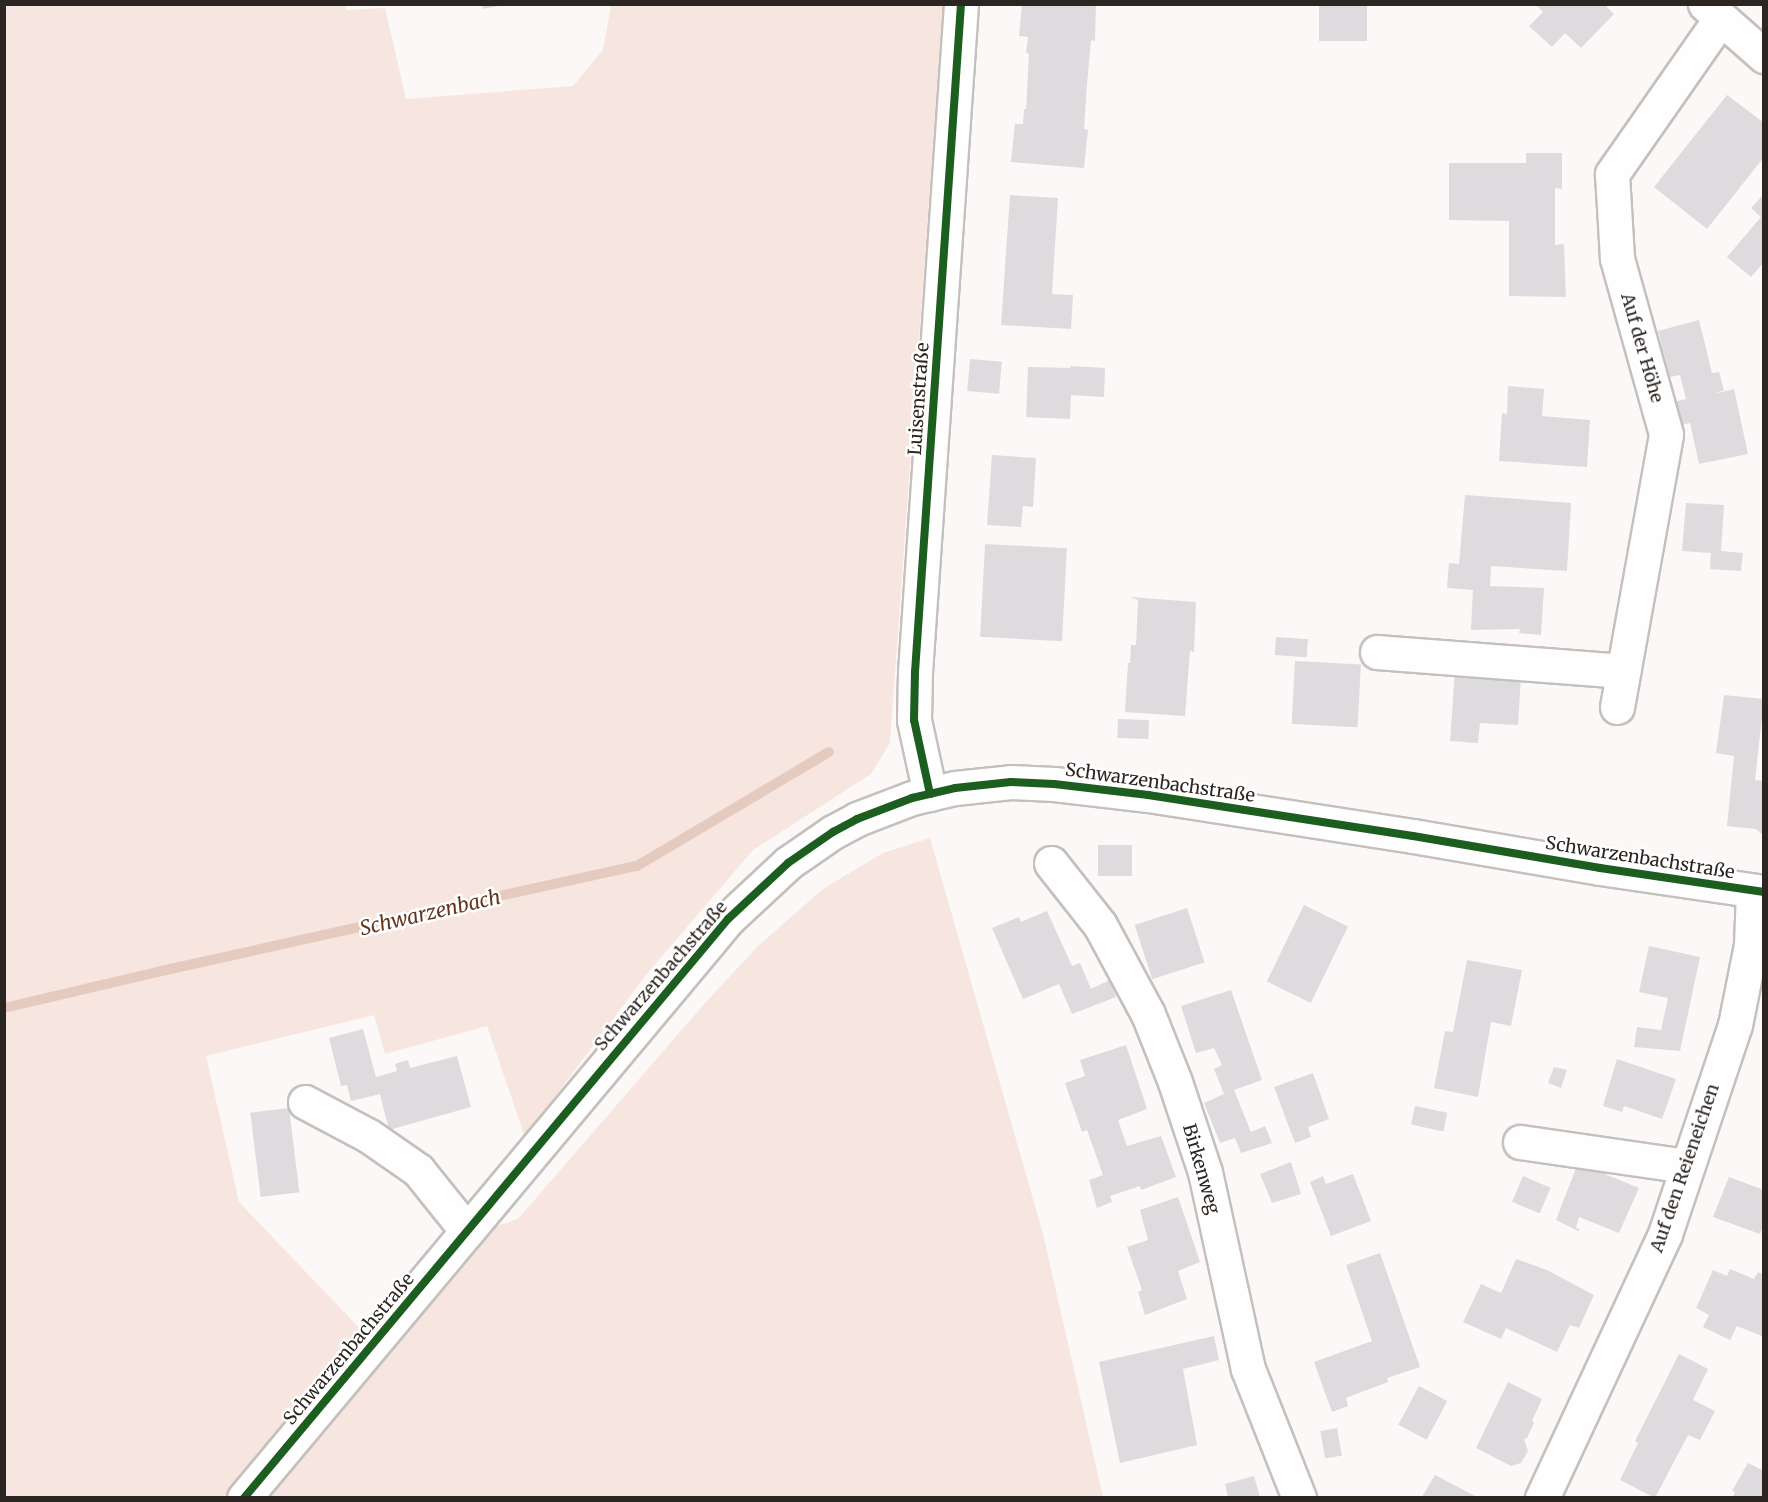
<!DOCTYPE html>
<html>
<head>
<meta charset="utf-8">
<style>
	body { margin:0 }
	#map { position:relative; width:1768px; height:1502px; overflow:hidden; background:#fcf8f7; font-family:Merriweather,serif }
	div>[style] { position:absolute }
	.green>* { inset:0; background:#f6e6df }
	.stream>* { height:10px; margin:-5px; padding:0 5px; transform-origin:5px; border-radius:5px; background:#e4cabf }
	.building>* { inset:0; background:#dddbde; transform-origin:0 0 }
	.roads { filter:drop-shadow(2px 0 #c4c0be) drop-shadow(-2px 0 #c4c0be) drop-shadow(0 2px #c4c0be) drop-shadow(0 -2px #c4c0be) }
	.minor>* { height:33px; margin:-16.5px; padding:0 16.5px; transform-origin:16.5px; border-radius:16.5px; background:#fffefe }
	.major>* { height:33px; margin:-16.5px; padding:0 16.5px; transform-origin:16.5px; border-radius:16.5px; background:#fffefe }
	.cycleway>* { height:8px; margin:-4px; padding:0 4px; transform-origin:4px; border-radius:4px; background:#1b5e20 }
	span { translate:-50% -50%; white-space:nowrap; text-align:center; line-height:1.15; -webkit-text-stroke:5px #fff; paint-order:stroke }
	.street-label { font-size:18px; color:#2c2622 }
	.water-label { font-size:20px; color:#64361e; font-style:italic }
	.frame { position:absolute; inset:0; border:6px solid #2c2622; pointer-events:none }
</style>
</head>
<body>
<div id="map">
	<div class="green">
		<div style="clip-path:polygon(346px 4px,346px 10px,385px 8px,406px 99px,573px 86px,603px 50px,611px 5px,943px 5px,890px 743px,871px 774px,753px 850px,645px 976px,525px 1137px,487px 1026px,385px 1054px,374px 1015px,206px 1056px,239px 1202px,363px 1332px,224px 1497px,5px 1498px,5px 5px)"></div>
		<div style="clip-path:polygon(930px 838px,1043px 1234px,1103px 1497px,268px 1498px,494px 1227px,518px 1219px,705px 1003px,757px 947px,823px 889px,883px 853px)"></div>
	</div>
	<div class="stream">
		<div style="left:4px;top:1008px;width:157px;rotate:-13.2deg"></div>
		<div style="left:157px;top:972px;width:492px;rotate:-12.5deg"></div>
		<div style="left:637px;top:866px;width:223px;rotate:-30.7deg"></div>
	</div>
	<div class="building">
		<div style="clip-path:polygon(1022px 4px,1096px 4px,1095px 41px,1091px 40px,1087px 84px,1084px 129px,1088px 130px,1084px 168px,1011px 162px,1015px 124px,1023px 124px,1024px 109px,1026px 109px,1029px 54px,1026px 53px,1028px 37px,1019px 36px)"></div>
		<div style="left:1319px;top:4px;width:48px;height:37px"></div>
		<div style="clip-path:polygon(1535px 4px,1604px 4px,1614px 14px,1581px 48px,1565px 33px,1552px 47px,1529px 26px,1543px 12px)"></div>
		<div style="clip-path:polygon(482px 5px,499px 5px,499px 6px,483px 9px)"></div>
		<div style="clip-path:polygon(1727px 95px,1764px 123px,1764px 157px,1707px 229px,1654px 187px)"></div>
		<div style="clip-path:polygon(1526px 153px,1562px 153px,1562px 189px,1555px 188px,1555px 245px,1564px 244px,1566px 297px,1509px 296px,1509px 221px,1449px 220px,1449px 163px,1526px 163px)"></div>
		<div style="clip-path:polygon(1764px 194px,1764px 262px,1751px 277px,1727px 257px,1761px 217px,1751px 208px)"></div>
		<div style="clip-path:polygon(1010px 195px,1058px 198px,1052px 294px,1073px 295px,1071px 329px,1001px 325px)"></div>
		<div style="clip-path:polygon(1699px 320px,1712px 373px,1719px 372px,1724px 390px,1714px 394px,1734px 389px,1748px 454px,1699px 464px,1690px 423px,1676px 426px,1671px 403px,1686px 399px,1680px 375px,1670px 377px,1658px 331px)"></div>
		<div style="left:970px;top:359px;width:32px;height:32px;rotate:5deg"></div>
		<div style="clip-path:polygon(1071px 366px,1105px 368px,1104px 397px,1071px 395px,1070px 419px,1026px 417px,1028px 367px,1070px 368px)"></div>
		<div style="clip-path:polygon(1508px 386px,1544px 389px,1542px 416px,1590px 420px,1587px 467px,1499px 461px,1502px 413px,1507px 414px)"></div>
		<div style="clip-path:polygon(992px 455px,1036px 458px,1033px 507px,1023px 506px,1021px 527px,987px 525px)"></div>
		<div style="clip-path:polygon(1465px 495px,1571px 503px,1567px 571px,1491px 566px,1490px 586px,1544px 588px,1541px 635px,1519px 633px,1520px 629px,1471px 630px,1473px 590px,1447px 588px,1449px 563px,1459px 564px)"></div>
		<div style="clip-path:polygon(1686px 503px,1724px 505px,1721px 551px,1743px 553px,1741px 571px,1710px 569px,1711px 553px,1682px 551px)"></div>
		<div style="left:985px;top:544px;width:82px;height:93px;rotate:3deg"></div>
		<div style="clip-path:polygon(1130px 597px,1196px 602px,1194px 652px,1190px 651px,1185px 716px,1125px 712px,1128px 663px,1130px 663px,1131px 645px,1136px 645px,1138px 600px)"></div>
		<div style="left:1276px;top:637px;width:32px;height:18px;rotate:4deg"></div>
		<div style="left:1295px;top:661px;width:66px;height:63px;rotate:3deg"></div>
		<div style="clip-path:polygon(1455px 671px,1521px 676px,1518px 725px,1480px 723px,1478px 743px,1450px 741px)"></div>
		<div style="clip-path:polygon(1724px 695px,1764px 699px,1755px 780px,1764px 781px,1764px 836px,1756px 829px,1727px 826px,1734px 756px,1716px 753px)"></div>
		<div style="left:1118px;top:719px;width:31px;height:19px;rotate:2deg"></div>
		<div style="left:1098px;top:845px;width:34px;height:31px"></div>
		<div style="left:1304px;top:905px;width:49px;height:85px;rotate:26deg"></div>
		<div style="left:1187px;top:908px;width:57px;height:55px;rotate:72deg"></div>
		<div style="clip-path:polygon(1047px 911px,1072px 966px,1080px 963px,1091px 989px,1110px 980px,1116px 997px,1072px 1014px,1059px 984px,1023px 999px,992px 928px,1019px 917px,1021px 922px)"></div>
		<div style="clip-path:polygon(1649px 946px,1700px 957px,1680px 1051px,1634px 1047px,1637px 1027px,1661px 1030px,1668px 998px,1639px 992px)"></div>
		<div style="clip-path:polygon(1467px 960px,1522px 970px,1511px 1026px,1491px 1022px,1478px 1097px,1434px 1088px,1445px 1031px,1453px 1032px)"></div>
		<div style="clip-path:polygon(1231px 990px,1262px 1080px,1234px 1090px,1251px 1132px,1265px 1126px,1272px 1143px,1241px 1153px,1235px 1138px,1220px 1143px,1204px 1103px,1224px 1094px,1214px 1069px,1222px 1065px,1214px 1048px,1196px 1053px,1181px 1006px)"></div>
		<div style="clip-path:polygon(363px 1029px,376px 1077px,397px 1071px,395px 1064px,408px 1060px,410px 1068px,457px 1056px,471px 1107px,389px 1130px,380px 1094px,351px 1101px,347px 1085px,341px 1086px,329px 1038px)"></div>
		<div style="clip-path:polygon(1126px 1045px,1147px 1109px,1118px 1120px,1127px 1146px,1161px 1136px,1176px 1177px,1141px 1190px,1140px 1186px,1110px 1196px,1112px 1202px,1097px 1208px,1089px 1180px,1103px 1175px,1087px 1130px,1082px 1132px,1065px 1083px,1085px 1076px,1080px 1060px)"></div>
		<div style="clip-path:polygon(1617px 1059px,1676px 1079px,1662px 1119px,1624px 1106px,1622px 1112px,1603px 1106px)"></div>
		<div style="clip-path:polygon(1554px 1067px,1567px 1070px,1561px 1088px,1548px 1083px)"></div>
		<div style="clip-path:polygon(1313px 1073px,1329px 1119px,1308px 1127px,1311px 1137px,1295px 1143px,1274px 1087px)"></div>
		<div style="left:1415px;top:1106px;width:33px;height:19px;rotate:12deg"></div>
		<div style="left:289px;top:1108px;width:85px;height:39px;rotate:83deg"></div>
		<div style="clip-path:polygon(1291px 1162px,1301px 1194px,1272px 1203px,1260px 1174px)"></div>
		<div style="clip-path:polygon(1578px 1163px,1639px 1188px,1619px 1233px,1579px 1217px,1576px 1228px,1580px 1229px,1578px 1231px,1556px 1220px)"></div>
		<div style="clip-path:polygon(1353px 1174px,1371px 1221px,1331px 1236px,1310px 1182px,1323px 1176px,1326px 1184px)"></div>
		<div style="left:1523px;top:1176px;width:30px;height:28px;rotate:23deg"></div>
		<div style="clip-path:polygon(1729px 1177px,1764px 1190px,1764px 1224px,1760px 1234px,1713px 1217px)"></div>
		<div style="clip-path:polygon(1178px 1197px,1200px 1262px,1178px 1271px,1187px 1299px,1145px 1315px,1138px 1292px,1142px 1290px,1127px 1247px,1148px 1240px,1140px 1210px)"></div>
		<div style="clip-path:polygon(1380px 1253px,1420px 1367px,1387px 1378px,1388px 1382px,1346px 1398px,1348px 1406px,1332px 1412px,1314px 1362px,1372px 1341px,1346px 1265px)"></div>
		<div style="clip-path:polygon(1516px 1259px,1547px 1270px,1594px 1295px,1579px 1328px,1570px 1325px,1557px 1352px,1506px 1328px,1501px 1339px,1463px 1322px,1481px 1284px,1501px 1293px)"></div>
		<div style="clip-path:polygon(1730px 1269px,1754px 1279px,1758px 1272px,1764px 1275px,1764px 1337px,1737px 1326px,1730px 1340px,1703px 1327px,1709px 1315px,1696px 1308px,1713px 1270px,1727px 1276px)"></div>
		<div style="clip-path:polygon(1214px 1336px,1219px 1360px,1183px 1369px,1197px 1445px,1120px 1463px,1099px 1362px)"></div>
		<div style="clip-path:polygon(1679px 1354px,1708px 1369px,1693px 1400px,1715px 1411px,1700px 1440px,1688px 1435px,1655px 1498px,1620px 1480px,1638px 1443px,1635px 1441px)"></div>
		<div style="clip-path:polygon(1508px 1382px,1542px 1399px,1532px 1421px,1534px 1423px,1527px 1438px,1524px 1439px,1528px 1451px,1521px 1463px,1511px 1466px,1476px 1448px)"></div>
		<div style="left:1419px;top:1386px;width:32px;height:44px;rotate:28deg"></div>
		<div style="left:1337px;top:1428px;width:28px;height:17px;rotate:80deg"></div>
		<div style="clip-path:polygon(1748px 1463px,1764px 1471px,1764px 1497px,1733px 1497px,1735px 1492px,1732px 1491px)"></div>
		<div style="clip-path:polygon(1435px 1475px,1477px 1497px,1422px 1497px)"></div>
		<div style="clip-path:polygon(1254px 1476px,1260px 1497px,1228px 1497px,1225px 1484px)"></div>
	</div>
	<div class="roads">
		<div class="minor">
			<div style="left:1705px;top:4px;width:79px;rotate:41.4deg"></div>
			<div style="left:1377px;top:652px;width:247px;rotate:4.4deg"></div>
			<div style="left:1617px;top:707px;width:277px;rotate:-79.8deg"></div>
			<div style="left:1666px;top:434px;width:183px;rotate:-105.6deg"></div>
			<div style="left:1617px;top:258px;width:84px;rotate:-93.4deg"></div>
			<div style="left:1612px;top:174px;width:189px;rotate:-55.1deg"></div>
			<div style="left:930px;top:794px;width:76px;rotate:-102.2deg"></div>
			<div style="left:914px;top:720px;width:48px;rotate:-88.8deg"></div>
			<div style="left:915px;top:672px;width:670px;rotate:-86.06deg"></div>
			<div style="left:1051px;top:863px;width:79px;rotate:51.7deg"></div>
			<div style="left:1100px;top:925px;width:101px;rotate:61.7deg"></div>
			<div style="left:1148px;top:1014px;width:73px;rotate:68.3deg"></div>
			<div style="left:1175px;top:1082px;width:95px;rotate:71.6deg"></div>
			<div style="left:1205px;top:1172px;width:202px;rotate:77.7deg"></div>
			<div style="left:1248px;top:1369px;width:139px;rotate:68.4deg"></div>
			<div style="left:305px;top:1102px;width:72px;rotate:28deg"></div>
			<div style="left:369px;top:1136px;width:60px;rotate:34.8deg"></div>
			<div style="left:418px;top:1170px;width:78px;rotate:51.2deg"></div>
			<div style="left:1520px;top:1142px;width:169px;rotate:8.2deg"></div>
			<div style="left:1542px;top:1498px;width:291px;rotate:-65deg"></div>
			<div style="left:1665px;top:1234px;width:220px;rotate:-71.5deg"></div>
			<div style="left:1735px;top:1025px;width:82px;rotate:-78.7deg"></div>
			<div style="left:1751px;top:945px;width:54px;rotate:-87.9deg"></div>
		</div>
		<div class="major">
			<div style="left:244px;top:1498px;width:755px;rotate:-50.11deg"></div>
			<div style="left:728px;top:919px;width:82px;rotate:-43deg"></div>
			<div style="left:788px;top:863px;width:55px;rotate:-34.6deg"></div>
			<div style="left:833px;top:832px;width:27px;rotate:-28deg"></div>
			<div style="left:857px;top:819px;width:59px;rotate:-20.9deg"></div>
			<div style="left:912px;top:798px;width:44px;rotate:-13.1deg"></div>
			<div style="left:955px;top:788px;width:56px;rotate:-6.1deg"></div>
			<div style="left:1011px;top:782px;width:43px;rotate:2.7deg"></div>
			<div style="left:1054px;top:784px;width:95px;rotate:6.7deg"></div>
			<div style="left:1148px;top:795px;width:268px;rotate:8.8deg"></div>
			<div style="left:1413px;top:836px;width:190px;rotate:9.7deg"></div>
			<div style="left:1600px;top:868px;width:166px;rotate:8.3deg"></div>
		</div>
	</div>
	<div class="cycleway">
		<div style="left:930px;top:794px;width:76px;rotate:-102.2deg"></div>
		<div style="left:914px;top:720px;width:48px;rotate:-88.8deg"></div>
		<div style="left:915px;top:672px;width:670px;rotate:-86.06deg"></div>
		<div style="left:244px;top:1498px;width:755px;rotate:-50.11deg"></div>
		<div style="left:728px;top:919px;width:82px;rotate:-43deg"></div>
		<div style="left:788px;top:863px;width:55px;rotate:-34.6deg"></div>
		<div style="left:833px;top:832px;width:27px;rotate:-28deg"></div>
		<div style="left:857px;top:819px;width:59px;rotate:-20.9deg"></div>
		<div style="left:912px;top:798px;width:44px;rotate:-13.1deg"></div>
		<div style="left:955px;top:788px;width:56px;rotate:-6.1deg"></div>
		<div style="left:1011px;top:782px;width:43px;rotate:2.7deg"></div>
		<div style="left:1054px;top:784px;width:95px;rotate:6.7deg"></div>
		<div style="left:1148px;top:795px;width:268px;rotate:8.8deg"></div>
		<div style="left:1413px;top:836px;width:190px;rotate:9.7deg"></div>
		<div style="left:1600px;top:868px;width:166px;rotate:8.3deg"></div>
	</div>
	<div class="street-label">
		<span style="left:1642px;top:348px;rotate:74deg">Auf der Höhe</span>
		<span style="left:919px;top:399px;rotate:-86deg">Luisenstraße</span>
		<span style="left:1160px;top:783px;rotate:8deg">Schwarzenbachstraße</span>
		<span style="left:1640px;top:858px;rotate:9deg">Schwarzenbachstraße</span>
		<span style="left:661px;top:976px;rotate:-49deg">Schwarzenbachstraße</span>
		<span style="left:1685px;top:1168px;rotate:-71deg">Auf den Reieneichen</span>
		<span style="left:1201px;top:1169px;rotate:74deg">Birkenweg</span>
		<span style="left:349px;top:1349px;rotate:-50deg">Schwarzenbachstraße</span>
	</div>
	<div class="water-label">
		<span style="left:430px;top:912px;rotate:-13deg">Schwarzenbach</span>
	</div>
	<div class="frame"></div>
</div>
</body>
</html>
